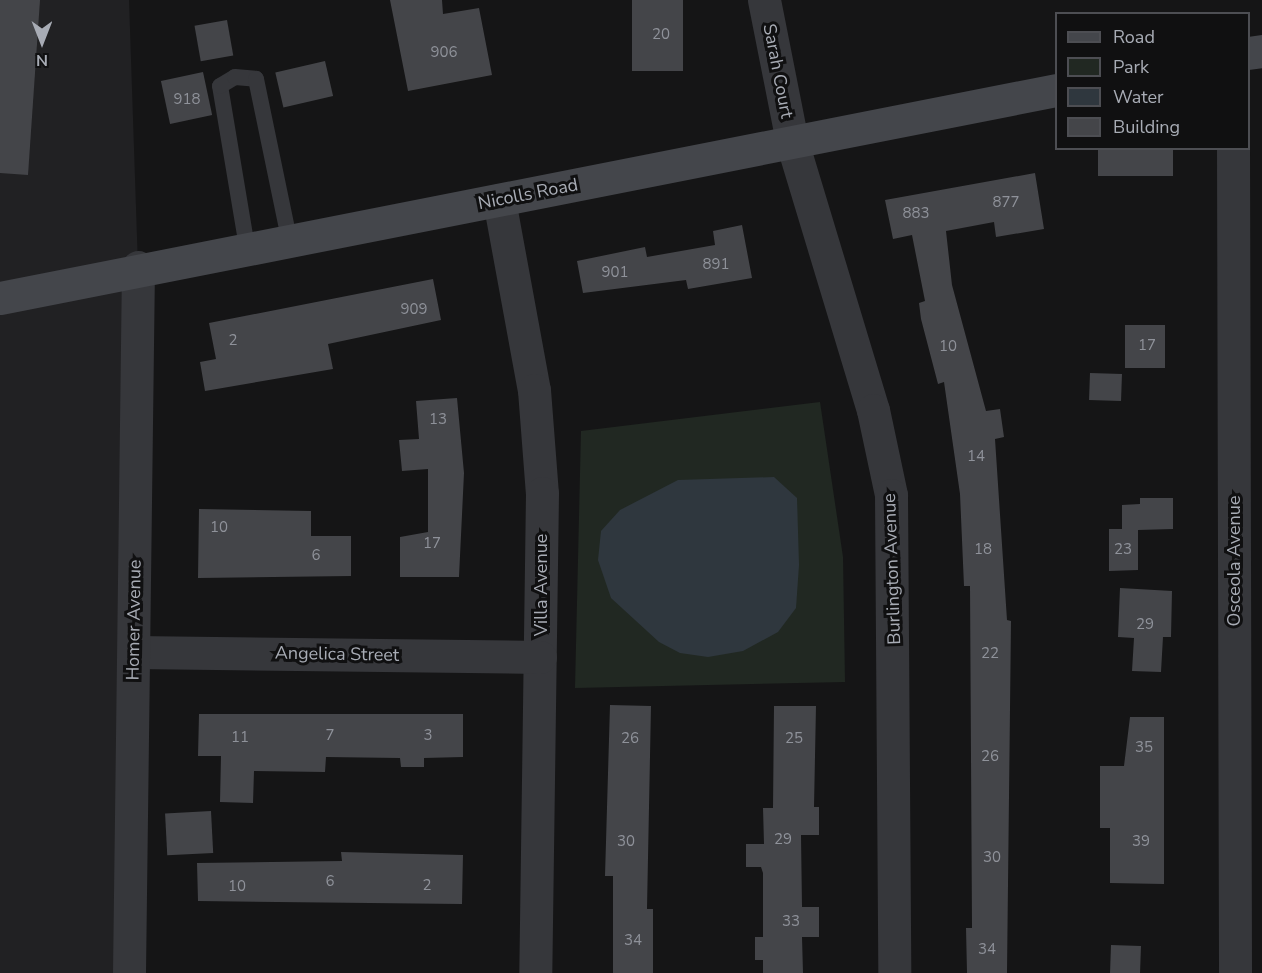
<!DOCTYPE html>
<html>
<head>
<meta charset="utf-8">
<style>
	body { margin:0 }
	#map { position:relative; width:1262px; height:973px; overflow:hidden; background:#151516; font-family:"Nunito Sans",sans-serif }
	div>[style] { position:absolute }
	.built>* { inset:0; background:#212123 }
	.green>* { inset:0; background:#212822 }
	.water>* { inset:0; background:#2f373e }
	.building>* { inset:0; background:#444549; transform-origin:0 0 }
	.lane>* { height:16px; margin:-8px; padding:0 8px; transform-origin:8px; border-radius:8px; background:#36373b }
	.street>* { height:33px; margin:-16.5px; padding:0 16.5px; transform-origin:16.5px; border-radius:16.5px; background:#36373b }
	.secondary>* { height:33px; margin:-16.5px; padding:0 16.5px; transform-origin:16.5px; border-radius:16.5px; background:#44464b }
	span { translate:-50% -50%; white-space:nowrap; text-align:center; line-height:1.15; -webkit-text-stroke:6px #101011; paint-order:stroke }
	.number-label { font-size:15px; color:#8f929a }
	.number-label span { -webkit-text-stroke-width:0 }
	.street-label { font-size:18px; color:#a8acb5 }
	.legend { position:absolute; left:1055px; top:12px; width:195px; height:138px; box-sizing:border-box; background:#101011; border:2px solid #4d4e53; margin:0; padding:8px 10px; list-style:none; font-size:18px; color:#a8acb5 }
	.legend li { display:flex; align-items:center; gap:12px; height:30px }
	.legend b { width:30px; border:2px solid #4d4e53 }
	.north { position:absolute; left:12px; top:12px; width:60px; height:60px; -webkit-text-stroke:4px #101011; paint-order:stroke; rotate:180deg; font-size:16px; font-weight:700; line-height:24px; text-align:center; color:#a8acb5 }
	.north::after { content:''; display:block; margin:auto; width:21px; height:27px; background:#a8acb5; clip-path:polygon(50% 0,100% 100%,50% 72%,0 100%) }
</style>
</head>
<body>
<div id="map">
	<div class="built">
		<div style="clip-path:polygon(0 0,129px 0,138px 267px,130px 973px,0 973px)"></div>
	</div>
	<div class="green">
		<div style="clip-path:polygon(820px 402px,843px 557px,845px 682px,575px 688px,581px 431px)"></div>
	</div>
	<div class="water">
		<div style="clip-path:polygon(774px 477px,797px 498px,799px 565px,796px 608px,778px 632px,743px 651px,708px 657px,680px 653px,659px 642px,611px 598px,598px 560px,601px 531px,620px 510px,678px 480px)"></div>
	</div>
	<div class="building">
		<div style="clip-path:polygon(0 0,40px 0,28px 175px,0 173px)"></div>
		<div style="clip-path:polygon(390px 0,442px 0,443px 14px,479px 8px,492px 75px,408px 91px)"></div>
		<div style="left:632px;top:0;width:51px;height:71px"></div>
		<div style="left:227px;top:20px;width:36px;height:33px;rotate:80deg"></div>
		<div style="left:325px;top:61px;width:36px;height:51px;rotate:77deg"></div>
		<div style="left:203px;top:72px;width:44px;height:43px;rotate:78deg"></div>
		<div style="left:1098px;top:148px;width:75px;height:28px"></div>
		<div style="clip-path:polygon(1035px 173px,1044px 229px,996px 237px,994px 222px,946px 231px,952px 285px,986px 411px,1000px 409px,1004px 437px,995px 439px,1007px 620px,1011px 621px,1007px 973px,967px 973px,966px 928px,972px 928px,970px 586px,964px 586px,960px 494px,944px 382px,938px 384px,921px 319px,919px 303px,925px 301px,912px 235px,893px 239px,885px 200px)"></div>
		<div style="clip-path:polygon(742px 225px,752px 278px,688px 289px,686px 280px,583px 293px,577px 261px,645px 247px,647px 257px,715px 245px,713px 231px)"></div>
		<div style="clip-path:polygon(433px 279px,441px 320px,328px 344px,333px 369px,205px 391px,200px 362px,216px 359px,209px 323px)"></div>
		<div style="left:1125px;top:325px;width:40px;height:43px"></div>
		<div style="left:1090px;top:373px;width:32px;height:27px;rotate:2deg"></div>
		<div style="clip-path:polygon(457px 398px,464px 473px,459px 577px,400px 577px,400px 537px,428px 532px,428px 469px,402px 471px,399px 440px,419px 439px,416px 401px)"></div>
		<div style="clip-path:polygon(1140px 498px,1173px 498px,1173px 529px,1138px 530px,1138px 570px,1109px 571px,1109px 529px,1122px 529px,1122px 505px,1140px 504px)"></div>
		<div style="clip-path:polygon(199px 509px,311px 511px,311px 536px,351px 536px,351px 576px,198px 578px)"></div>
		<div style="clip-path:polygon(1120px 588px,1172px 591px,1171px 637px,1163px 637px,1161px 672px,1132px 671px,1134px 638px,1118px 637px)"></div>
		<div style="clip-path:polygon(610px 705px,651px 706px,647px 909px,653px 909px,653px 973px,613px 973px,613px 876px,605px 876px)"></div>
		<div style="clip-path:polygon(774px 706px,816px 706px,814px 807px,819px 807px,819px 835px,801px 835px,802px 907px,819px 907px,819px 937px,802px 937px,803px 973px,763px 973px,763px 960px,755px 960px,755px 937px,763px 937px,763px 873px,761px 867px,746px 867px,746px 844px,764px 844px,763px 808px,773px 808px)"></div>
		<div style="clip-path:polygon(199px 714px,463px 714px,463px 757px,424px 758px,424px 767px,401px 767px,400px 758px,326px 757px,325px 772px,254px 771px,253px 803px,220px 802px,221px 756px,198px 756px)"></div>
		<div style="clip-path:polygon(1130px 717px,1164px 717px,1164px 884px,1110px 883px,1110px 828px,1100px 828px,1100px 766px,1124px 766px)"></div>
		<div style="left:211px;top:811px;width:42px;height:46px;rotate:87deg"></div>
		<div style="clip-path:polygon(341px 852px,463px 855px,462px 904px,198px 901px,197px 863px,342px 861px)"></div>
		<div style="left:1111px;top:945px;width:30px;height:28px;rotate:2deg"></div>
	</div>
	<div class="lane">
		<div style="left:247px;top:247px;width:163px;rotate:-99.5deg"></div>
		<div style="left:220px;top:86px;width:17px;rotate:-31deg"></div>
		<div style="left:235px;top:77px;width:21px;rotate:5deg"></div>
		<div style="left:256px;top:79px;width:163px;rotate:78.3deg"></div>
	</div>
	<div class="street">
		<div style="left:764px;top:0;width:145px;rotate:78.8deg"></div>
		<div style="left:792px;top:142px;width:280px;rotate:73.2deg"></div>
		<div style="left:873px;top:410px;width:87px;rotate:78deg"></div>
		<div style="left:891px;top:495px;width:478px;rotate:89.6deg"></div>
		<div style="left:1233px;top:148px;width:825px;rotate:89.86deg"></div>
		<div style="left:499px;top:200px;width:193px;rotate:79.6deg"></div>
		<div style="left:534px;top:390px;width:103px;rotate:85.6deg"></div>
		<div style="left:542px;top:493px;width:480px;rotate:90.8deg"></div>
		<div style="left:134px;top:652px;width:406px;rotate:0.7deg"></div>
		<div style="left:129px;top:973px;width:706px;rotate:-89.27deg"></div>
	</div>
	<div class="secondary">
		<div style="left:1248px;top:53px;width:14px;rotate:-8deg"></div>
		<div style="left:0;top:298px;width:1076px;rotate:-11.14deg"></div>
	</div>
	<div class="number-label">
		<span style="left:661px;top:35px">20</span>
		<span style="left:444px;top:53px">906</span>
		<span style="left:187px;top:100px">918</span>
		<span style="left:1006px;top:203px">877</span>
		<span style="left:916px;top:214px">883</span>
		<span style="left:716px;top:265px">891</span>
		<span style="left:615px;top:273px">901</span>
		<span style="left:414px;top:310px">909</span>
		<span style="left:233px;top:341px">2</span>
		<span style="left:1147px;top:346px">17</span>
		<span style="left:948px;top:347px">10</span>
		<span style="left:438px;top:420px">13</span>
		<span style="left:976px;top:457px">14</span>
		<span style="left:219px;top:528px">10</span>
		<span style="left:432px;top:544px">17</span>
		<span style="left:983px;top:550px">18</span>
		<span style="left:1123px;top:550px">23</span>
		<span style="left:316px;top:556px">6</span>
		<span style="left:1145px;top:625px">29</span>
		<span style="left:990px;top:654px">22</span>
		<span style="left:330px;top:736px">7</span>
		<span style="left:428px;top:736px">3</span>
		<span style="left:240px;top:738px">11</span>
		<span style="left:630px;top:739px">26</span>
		<span style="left:794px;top:739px">25</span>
		<span style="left:1144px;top:748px">35</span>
		<span style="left:990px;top:757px">26</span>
		<span style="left:783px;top:840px">29</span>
		<span style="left:626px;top:842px">30</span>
		<span style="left:1141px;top:842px">39</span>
		<span style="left:992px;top:858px">30</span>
		<span style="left:330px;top:882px">6</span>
		<span style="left:427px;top:886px">2</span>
		<span style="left:237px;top:887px">10</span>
		<span style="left:791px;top:922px">33</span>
		<span style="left:633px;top:941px">34</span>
		<span style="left:987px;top:950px">34</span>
	</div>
	<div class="street-label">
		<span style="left:778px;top:71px;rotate:79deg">Sarah Court</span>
		<span style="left:528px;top:194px;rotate:-11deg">Nicolls Road</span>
		<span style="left:1234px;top:561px;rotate:-90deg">Osceola Avenue</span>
		<span style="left:892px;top:569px;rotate:-92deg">Burlington Avenue</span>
		<span style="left:541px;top:585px;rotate:-90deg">Villa Avenue</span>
		<span style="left:134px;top:620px;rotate:-89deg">Homer Avenue</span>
		<span style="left:337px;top:654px;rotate:1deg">Angelica Street</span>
	</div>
	<ul class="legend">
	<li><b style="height:8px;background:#44464b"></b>Road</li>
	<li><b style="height:16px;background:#212822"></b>Park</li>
	<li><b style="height:16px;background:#2f373e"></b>Water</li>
	<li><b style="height:16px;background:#444549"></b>Building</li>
	</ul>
	<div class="north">N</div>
</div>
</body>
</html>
